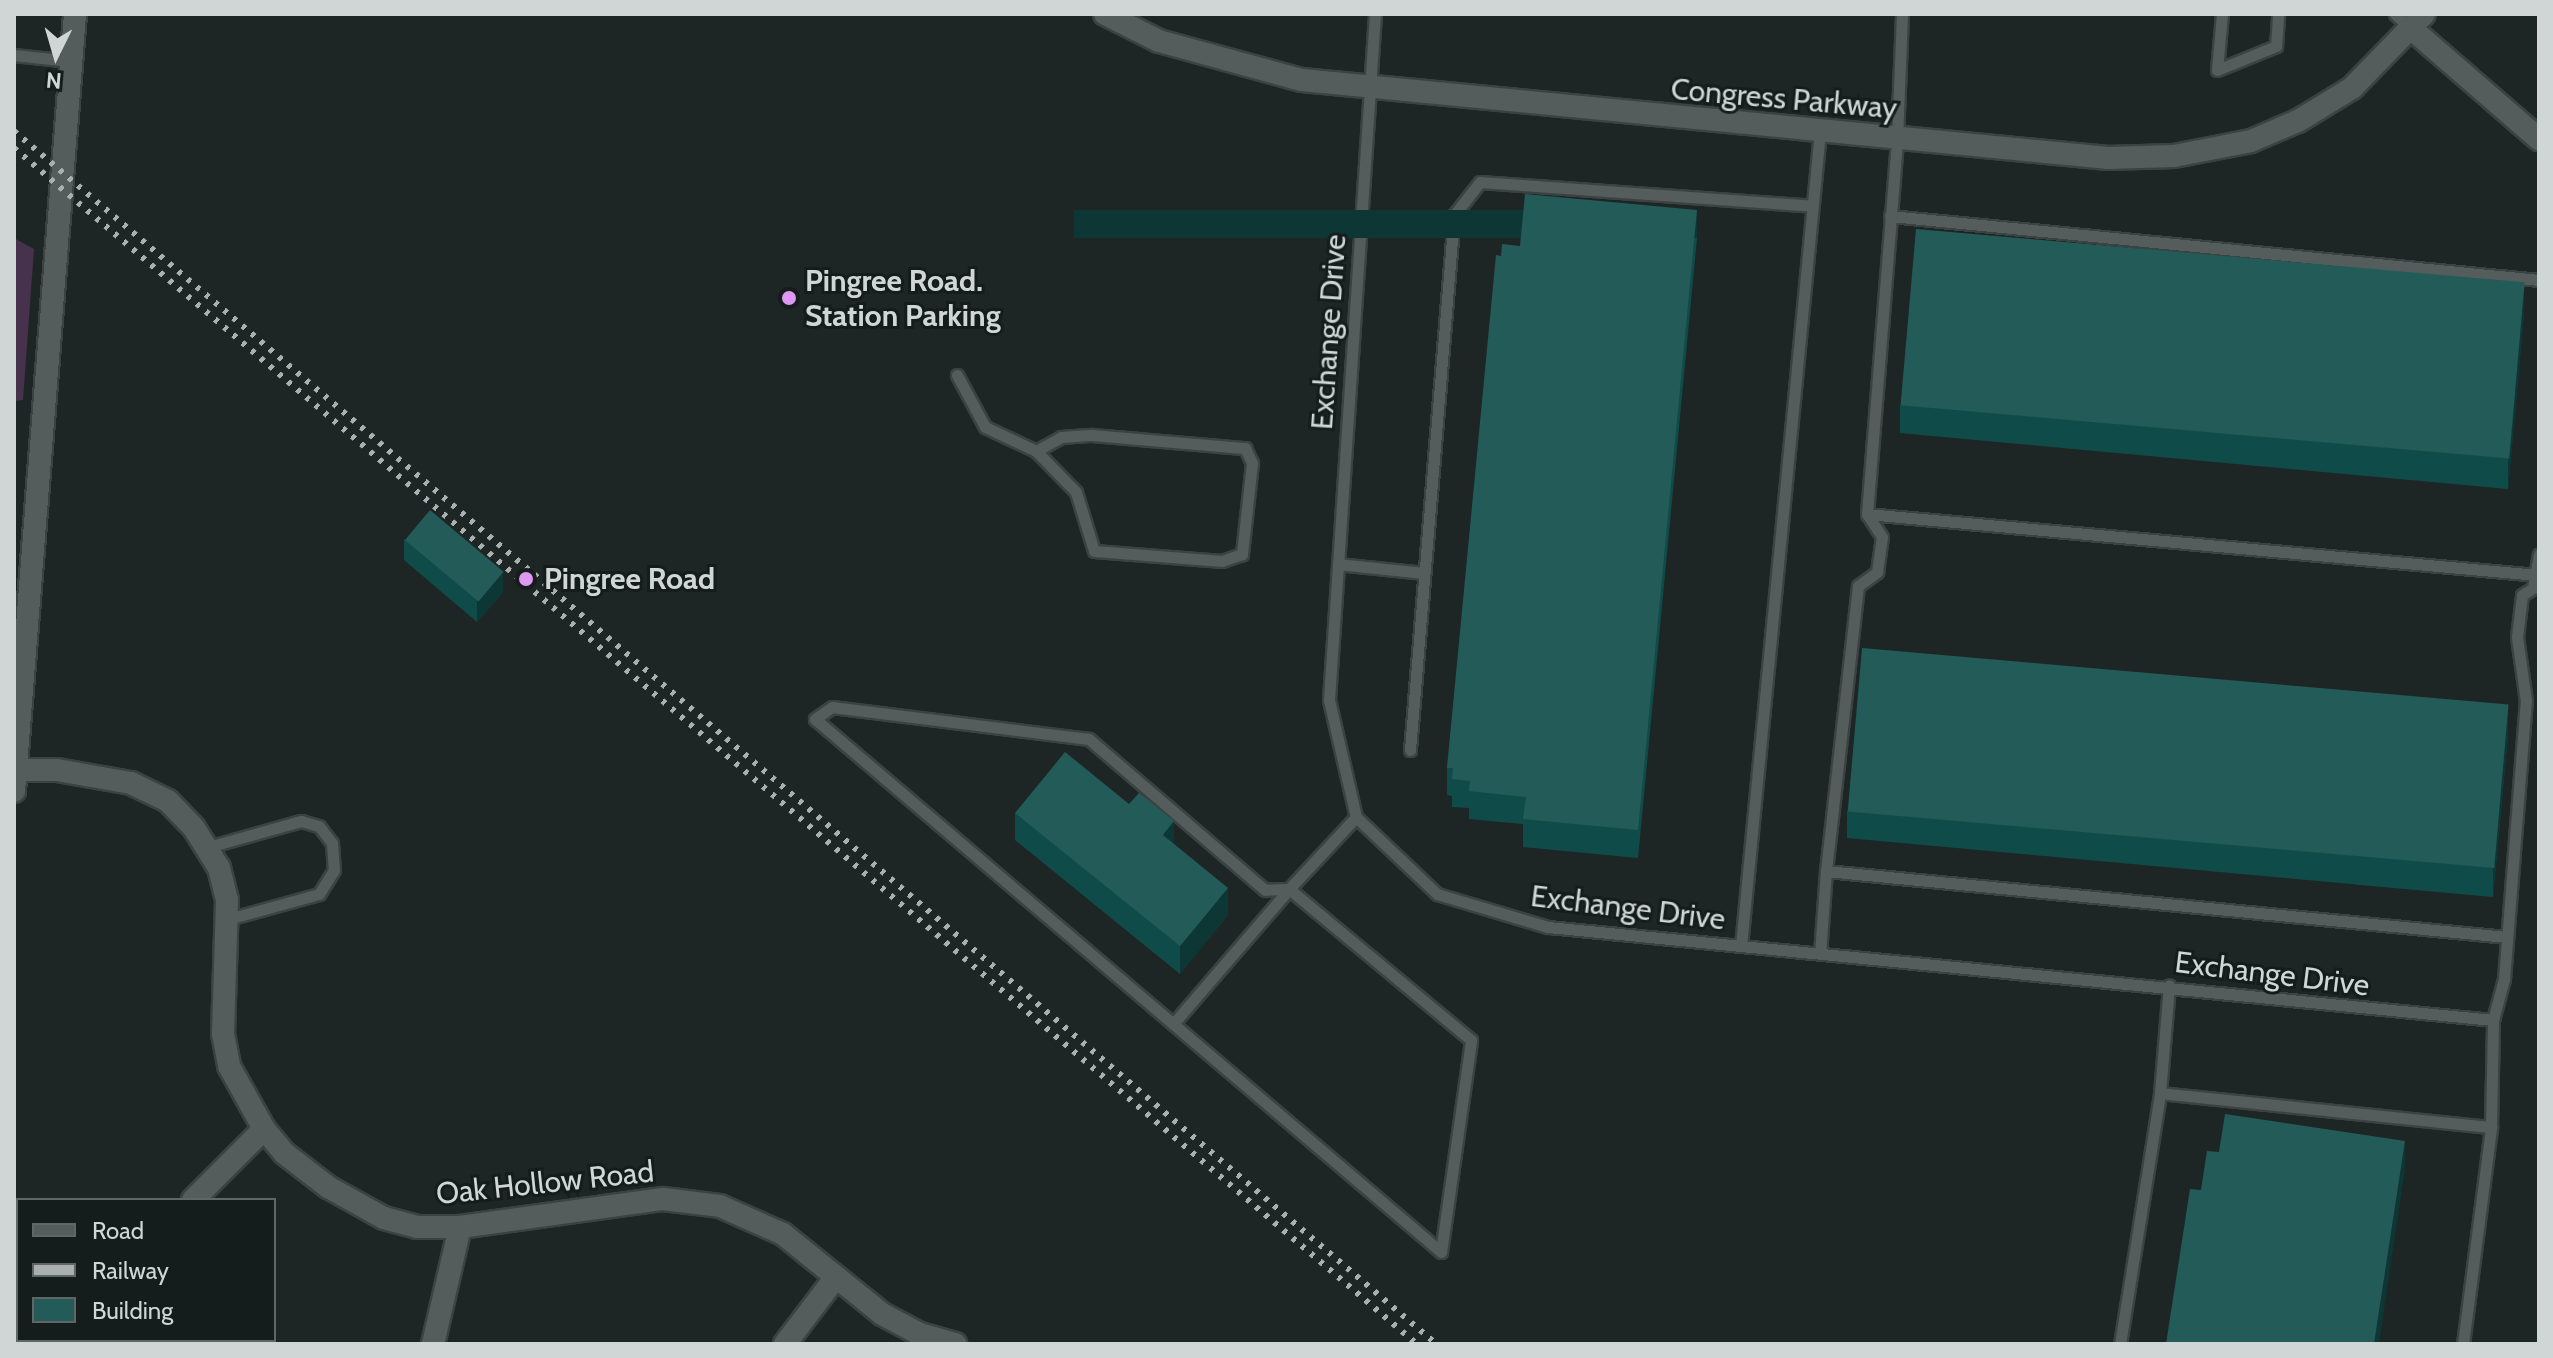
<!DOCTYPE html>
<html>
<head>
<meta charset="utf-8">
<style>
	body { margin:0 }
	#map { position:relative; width:2553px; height:1358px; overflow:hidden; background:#1e2625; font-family:Cabin,sans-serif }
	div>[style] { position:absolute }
	.green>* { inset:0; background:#46324c }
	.roads { filter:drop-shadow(2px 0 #3c4242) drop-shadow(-2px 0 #3c4242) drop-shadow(0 2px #3c4242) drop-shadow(0 -2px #3c4242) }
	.service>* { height:11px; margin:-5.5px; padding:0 5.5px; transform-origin:5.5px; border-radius:5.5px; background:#555d5c }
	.minor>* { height:22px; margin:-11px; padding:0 11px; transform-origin:11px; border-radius:11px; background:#555d5c }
	.tertiary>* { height:22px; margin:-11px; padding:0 11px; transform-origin:11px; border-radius:11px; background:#555d5c }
	.rail>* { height:6px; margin-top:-3px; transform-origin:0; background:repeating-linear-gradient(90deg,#aab0b0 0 4px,transparent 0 12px) }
	.wall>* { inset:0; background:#0f4c49 }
	.shaded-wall>* { inset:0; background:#0c3734; transform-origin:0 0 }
	.building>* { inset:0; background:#235b58; transform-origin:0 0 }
	.dots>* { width:22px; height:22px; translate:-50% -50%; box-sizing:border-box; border:4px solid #151c1c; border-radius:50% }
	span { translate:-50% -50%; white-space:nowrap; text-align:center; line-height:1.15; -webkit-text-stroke:6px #151c1c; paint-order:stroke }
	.street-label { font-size:30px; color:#d0d5d5 }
	.poi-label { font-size:30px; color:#d0d5d5; font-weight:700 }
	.left { translate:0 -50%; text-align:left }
	.frame { position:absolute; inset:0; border:16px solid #d0d5d5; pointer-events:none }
	.legend { position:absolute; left:16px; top:1198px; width:260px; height:144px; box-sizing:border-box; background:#151c1c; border:2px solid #606666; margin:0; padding:10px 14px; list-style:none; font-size:24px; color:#d0d5d5 }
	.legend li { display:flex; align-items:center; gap:16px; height:40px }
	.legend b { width:40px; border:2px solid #606666 }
	.north { position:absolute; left:16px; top:16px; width:80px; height:80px; -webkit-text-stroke:6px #151c1c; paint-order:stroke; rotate:185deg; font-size:22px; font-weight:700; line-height:32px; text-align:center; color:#d0d5d5 }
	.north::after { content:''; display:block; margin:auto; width:28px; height:36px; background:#d0d5d5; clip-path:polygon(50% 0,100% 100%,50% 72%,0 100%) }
</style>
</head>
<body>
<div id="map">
	<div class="green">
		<div style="clip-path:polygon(14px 238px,34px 249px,23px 400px,14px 401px)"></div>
	</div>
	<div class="roads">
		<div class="service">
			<div style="left:1375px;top:14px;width:688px;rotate:93.84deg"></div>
			<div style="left:1329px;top:700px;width:120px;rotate:77deg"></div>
			<div style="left:1356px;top:817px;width:112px;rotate:43.5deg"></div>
			<div style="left:1437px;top:894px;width:116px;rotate:16.6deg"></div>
			<div style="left:1548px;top:927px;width:950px;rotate:5.62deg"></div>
			<div style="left:2222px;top:14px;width:56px;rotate:95.1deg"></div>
			<div style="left:2217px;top:70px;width:64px;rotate:-22.1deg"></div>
			<div style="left:2276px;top:46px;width:32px;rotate:-86deg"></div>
			<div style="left:2395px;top:14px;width:23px;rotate:43deg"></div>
			<div style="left:14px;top:55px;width:56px;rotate:6.1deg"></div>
			<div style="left:1890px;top:216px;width:652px;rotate:5.63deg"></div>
			<div style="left:957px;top:375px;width:59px;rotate:61.7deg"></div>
			<div style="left:985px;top:427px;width:56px;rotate:25.2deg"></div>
			<div style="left:1036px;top:451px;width:29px;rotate:-29deg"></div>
			<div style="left:1061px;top:437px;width:31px;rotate:-4deg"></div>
			<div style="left:1092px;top:435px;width:154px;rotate:4.9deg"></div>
			<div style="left:1245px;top:448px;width:17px;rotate:65deg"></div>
			<div style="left:1252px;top:463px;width:92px;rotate:96.3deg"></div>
			<div style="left:1242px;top:554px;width:21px;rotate:161deg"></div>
			<div style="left:1222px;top:561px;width:128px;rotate:-175.5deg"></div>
			<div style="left:1094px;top:551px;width:62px;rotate:-107deg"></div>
			<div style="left:1076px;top:492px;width:57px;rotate:-134.3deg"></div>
			<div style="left:1867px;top:514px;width:673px;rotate:5.2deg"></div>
			<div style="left:1338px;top:564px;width:86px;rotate:6deg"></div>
			<div style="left:1410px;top:750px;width:537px;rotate:-85.3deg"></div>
			<div style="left:1454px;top:215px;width:42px;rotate:-51.8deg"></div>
			<div style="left:1480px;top:182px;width:333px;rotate:4.1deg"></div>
			<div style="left:208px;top:847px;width:97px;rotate:-15.6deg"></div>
			<div style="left:301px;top:821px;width:19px;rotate:16deg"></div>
			<div style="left:319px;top:826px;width:21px;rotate:53deg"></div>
			<div style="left:332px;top:843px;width:27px;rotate:86deg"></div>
			<div style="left:334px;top:870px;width:28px;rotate:122deg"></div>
			<div style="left:319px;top:894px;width:94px;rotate:164.6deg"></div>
			<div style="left:1826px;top:871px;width:287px;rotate:-83.6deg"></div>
			<div style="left:1858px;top:586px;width:24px;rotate:-36deg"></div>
			<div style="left:1877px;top:572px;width:35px;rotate:-82deg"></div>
			<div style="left:1882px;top:537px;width:27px;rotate:-123deg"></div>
			<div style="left:1867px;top:514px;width:376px;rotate:-85.4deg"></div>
			<div style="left:1897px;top:139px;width:125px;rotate:-87.7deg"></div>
			<div style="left:1289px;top:889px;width:24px;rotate:178deg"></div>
			<div style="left:1265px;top:890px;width:232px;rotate:-139.4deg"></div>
			<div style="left:1089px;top:739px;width:259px;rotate:-172.9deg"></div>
			<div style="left:832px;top:707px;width:21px;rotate:145deg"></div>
			<div style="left:815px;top:719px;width:822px;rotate:40.41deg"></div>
			<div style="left:1441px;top:1252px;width:214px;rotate:-81.9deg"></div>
			<div style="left:1471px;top:1040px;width:236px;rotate:-140.3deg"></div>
			<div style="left:1289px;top:889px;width:98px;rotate:-47.1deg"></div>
			<div style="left:1741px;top:946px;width:818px;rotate:-84.46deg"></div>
			<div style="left:1820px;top:954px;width:83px;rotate:-85.9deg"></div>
			<div style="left:1826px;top:871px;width:684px;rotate:5.54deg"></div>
			<div style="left:1173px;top:1024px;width:178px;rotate:-49.3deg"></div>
			<div style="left:2160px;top:1093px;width:333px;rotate:5.9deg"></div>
			<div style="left:2120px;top:1344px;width:254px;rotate:-80.9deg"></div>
			<div style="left:2160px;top:1093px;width:108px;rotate:-85.2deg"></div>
			<div style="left:2463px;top:1344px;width:219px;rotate:-82.6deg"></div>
			<div style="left:2491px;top:1127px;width:107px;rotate:-88.9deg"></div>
			<div style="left:2493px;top:1020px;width:42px;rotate:-75deg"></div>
			<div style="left:2504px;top:979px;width:279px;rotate:-85.5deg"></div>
			<div style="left:2526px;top:701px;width:65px;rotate:-98deg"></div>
			<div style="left:2517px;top:637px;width:42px;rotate:-83.2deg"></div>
			<div style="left:2522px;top:595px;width:13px;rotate:-32deg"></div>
			<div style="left:2533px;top:588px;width:34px;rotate:-80deg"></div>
		</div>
		<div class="minor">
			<div style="left:1105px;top:14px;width:60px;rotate:26.6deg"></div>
			<div style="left:1159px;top:41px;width:148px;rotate:15.3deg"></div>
			<div style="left:1302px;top:80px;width:810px;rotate:5.53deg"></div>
			<div style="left:2108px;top:158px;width:66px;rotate:-1.7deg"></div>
			<div style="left:2174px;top:156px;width:78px;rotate:-11deg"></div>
			<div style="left:2251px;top:141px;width:51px;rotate:-23.1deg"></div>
			<div style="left:2298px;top:121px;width:63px;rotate:-31.4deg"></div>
			<div style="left:2352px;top:88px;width:103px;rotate:-45.8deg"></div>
			<div style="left:2413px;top:30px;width:167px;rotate:40.9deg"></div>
			<div style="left:14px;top:770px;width:43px"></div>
			<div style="left:57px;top:770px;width:75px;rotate:10deg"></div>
			<div style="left:131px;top:783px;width:41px;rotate:25.9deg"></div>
			<div style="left:168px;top:801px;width:37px;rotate:46deg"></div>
			<div style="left:194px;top:828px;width:47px;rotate:58deg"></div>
			<div style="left:219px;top:868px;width:33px;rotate:76deg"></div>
			<div style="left:227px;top:900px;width:134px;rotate:91.7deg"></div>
			<div style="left:223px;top:1034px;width:33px;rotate:79deg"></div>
			<div style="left:229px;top:1066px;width:72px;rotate:60.9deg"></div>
			<div style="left:264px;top:1129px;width:31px;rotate:50deg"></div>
			<div style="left:284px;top:1153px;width:56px;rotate:37.7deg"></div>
			<div style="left:328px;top:1187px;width:64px;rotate:29deg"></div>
			<div style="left:384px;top:1218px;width:34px;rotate:15deg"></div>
			<div style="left:417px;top:1227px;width:43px"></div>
			<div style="left:460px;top:1227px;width:205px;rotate:-7.9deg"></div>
			<div style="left:663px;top:1199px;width:57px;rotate:7deg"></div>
			<div style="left:720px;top:1206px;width:69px;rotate:24deg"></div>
			<div style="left:783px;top:1234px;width:127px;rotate:38.9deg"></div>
			<div style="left:882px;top:1314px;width:40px;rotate:28deg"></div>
			<div style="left:917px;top:1333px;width:40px;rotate:16deg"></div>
			<div style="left:193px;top:1200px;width:100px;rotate:-45deg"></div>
			<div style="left:165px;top:1344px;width:4px;rotate:-90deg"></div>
			<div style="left:433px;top:1344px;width:120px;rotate:-77deg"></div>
			<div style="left:785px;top:1344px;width:84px;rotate:-52.7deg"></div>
		</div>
		<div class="tertiary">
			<div style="left:14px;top:791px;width:779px;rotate:-85.51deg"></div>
		</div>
	</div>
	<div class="rail">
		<div style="left:14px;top:131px;width:1869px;rotate:40.46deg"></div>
		<div style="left:14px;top:148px;width:1844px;rotate:40.45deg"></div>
	</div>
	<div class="wall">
		<div style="clip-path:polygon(1697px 238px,1638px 858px,1523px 847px,1523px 824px,1469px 819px,1469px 808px,1452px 807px,1452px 796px,1447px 795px,1447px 768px,1501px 256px,1520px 246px)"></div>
		<div style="clip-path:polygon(2524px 313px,2508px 489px,1900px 433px,1900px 405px)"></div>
		<div style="clip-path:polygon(404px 539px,503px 592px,477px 622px,404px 560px)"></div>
		<div style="clip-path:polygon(2508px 734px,2493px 897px,1847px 838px,1847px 811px)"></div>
		<div style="clip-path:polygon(1015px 813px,1174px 844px,1228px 915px,1180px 974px,1015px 840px)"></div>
	</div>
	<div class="shaded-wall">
		<div style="left:1697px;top:210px;width:28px;height:623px;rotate:90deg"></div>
		<div style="clip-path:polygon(2524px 286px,2524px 313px,2508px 489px,2508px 462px)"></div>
		<div style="clip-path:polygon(503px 572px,503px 592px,477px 622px,477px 601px)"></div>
		<div style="clip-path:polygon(2508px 707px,2508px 734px,2493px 897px,2493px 870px)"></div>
		<div style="clip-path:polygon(1174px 821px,1174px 849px,1163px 835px)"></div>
		<div style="clip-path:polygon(1228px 888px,1228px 915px,1180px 974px,1180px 946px)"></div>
		<div style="clip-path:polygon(2405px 1141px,2405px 1168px,2379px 1344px,2374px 1344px)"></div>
	</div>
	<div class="building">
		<div style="clip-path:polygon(1525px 194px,1697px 210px,1638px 830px,1523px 819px,1526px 797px,1469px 791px,1470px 781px,1452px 779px,1453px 768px,1447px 768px,1496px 255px,1501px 256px,1502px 244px,1520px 246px)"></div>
		<div style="left:1916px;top:229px;width:611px;height:177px;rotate:5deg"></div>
		<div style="left:430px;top:510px;width:96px;height:39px;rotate:40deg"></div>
		<div style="left:1862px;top:648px;width:649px;height:164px;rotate:5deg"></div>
		<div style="clip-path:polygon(1065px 752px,1129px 804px,1139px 793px,1174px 821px,1163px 835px,1228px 888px,1180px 946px,1015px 813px)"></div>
		<div style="clip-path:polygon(2225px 1114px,2405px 1141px,2374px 1344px,2166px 1344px,2190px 1189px,2201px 1190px,2207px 1151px,2219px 1152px)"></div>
	</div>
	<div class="dots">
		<div style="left:789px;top:298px;background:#de98f2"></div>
		<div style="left:526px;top:579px;background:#de98f2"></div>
	</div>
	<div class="street-label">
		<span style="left:1784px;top:99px;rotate:5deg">Congress Parkway</span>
		<span style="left:1329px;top:332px;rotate:-86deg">Exchange Drive</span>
		<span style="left:1628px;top:908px;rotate:7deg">Exchange Drive</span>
		<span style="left:2272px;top:974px;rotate:7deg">Exchange Drive</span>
		<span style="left:545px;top:1183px;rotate:-6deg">Oak Hollow Road</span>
	</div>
	<div class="poi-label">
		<span class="left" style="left:805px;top:298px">Pingree Road.<br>Station Parking</span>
		<span class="left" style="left:544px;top:579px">Pingree Road</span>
	</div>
	<div class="frame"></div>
	<ul class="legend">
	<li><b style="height:10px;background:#555d5c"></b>Road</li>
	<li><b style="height:10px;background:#aab0b0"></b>Railway</li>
	<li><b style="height:22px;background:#235b58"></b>Building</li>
	</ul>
	<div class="north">N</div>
</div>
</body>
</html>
